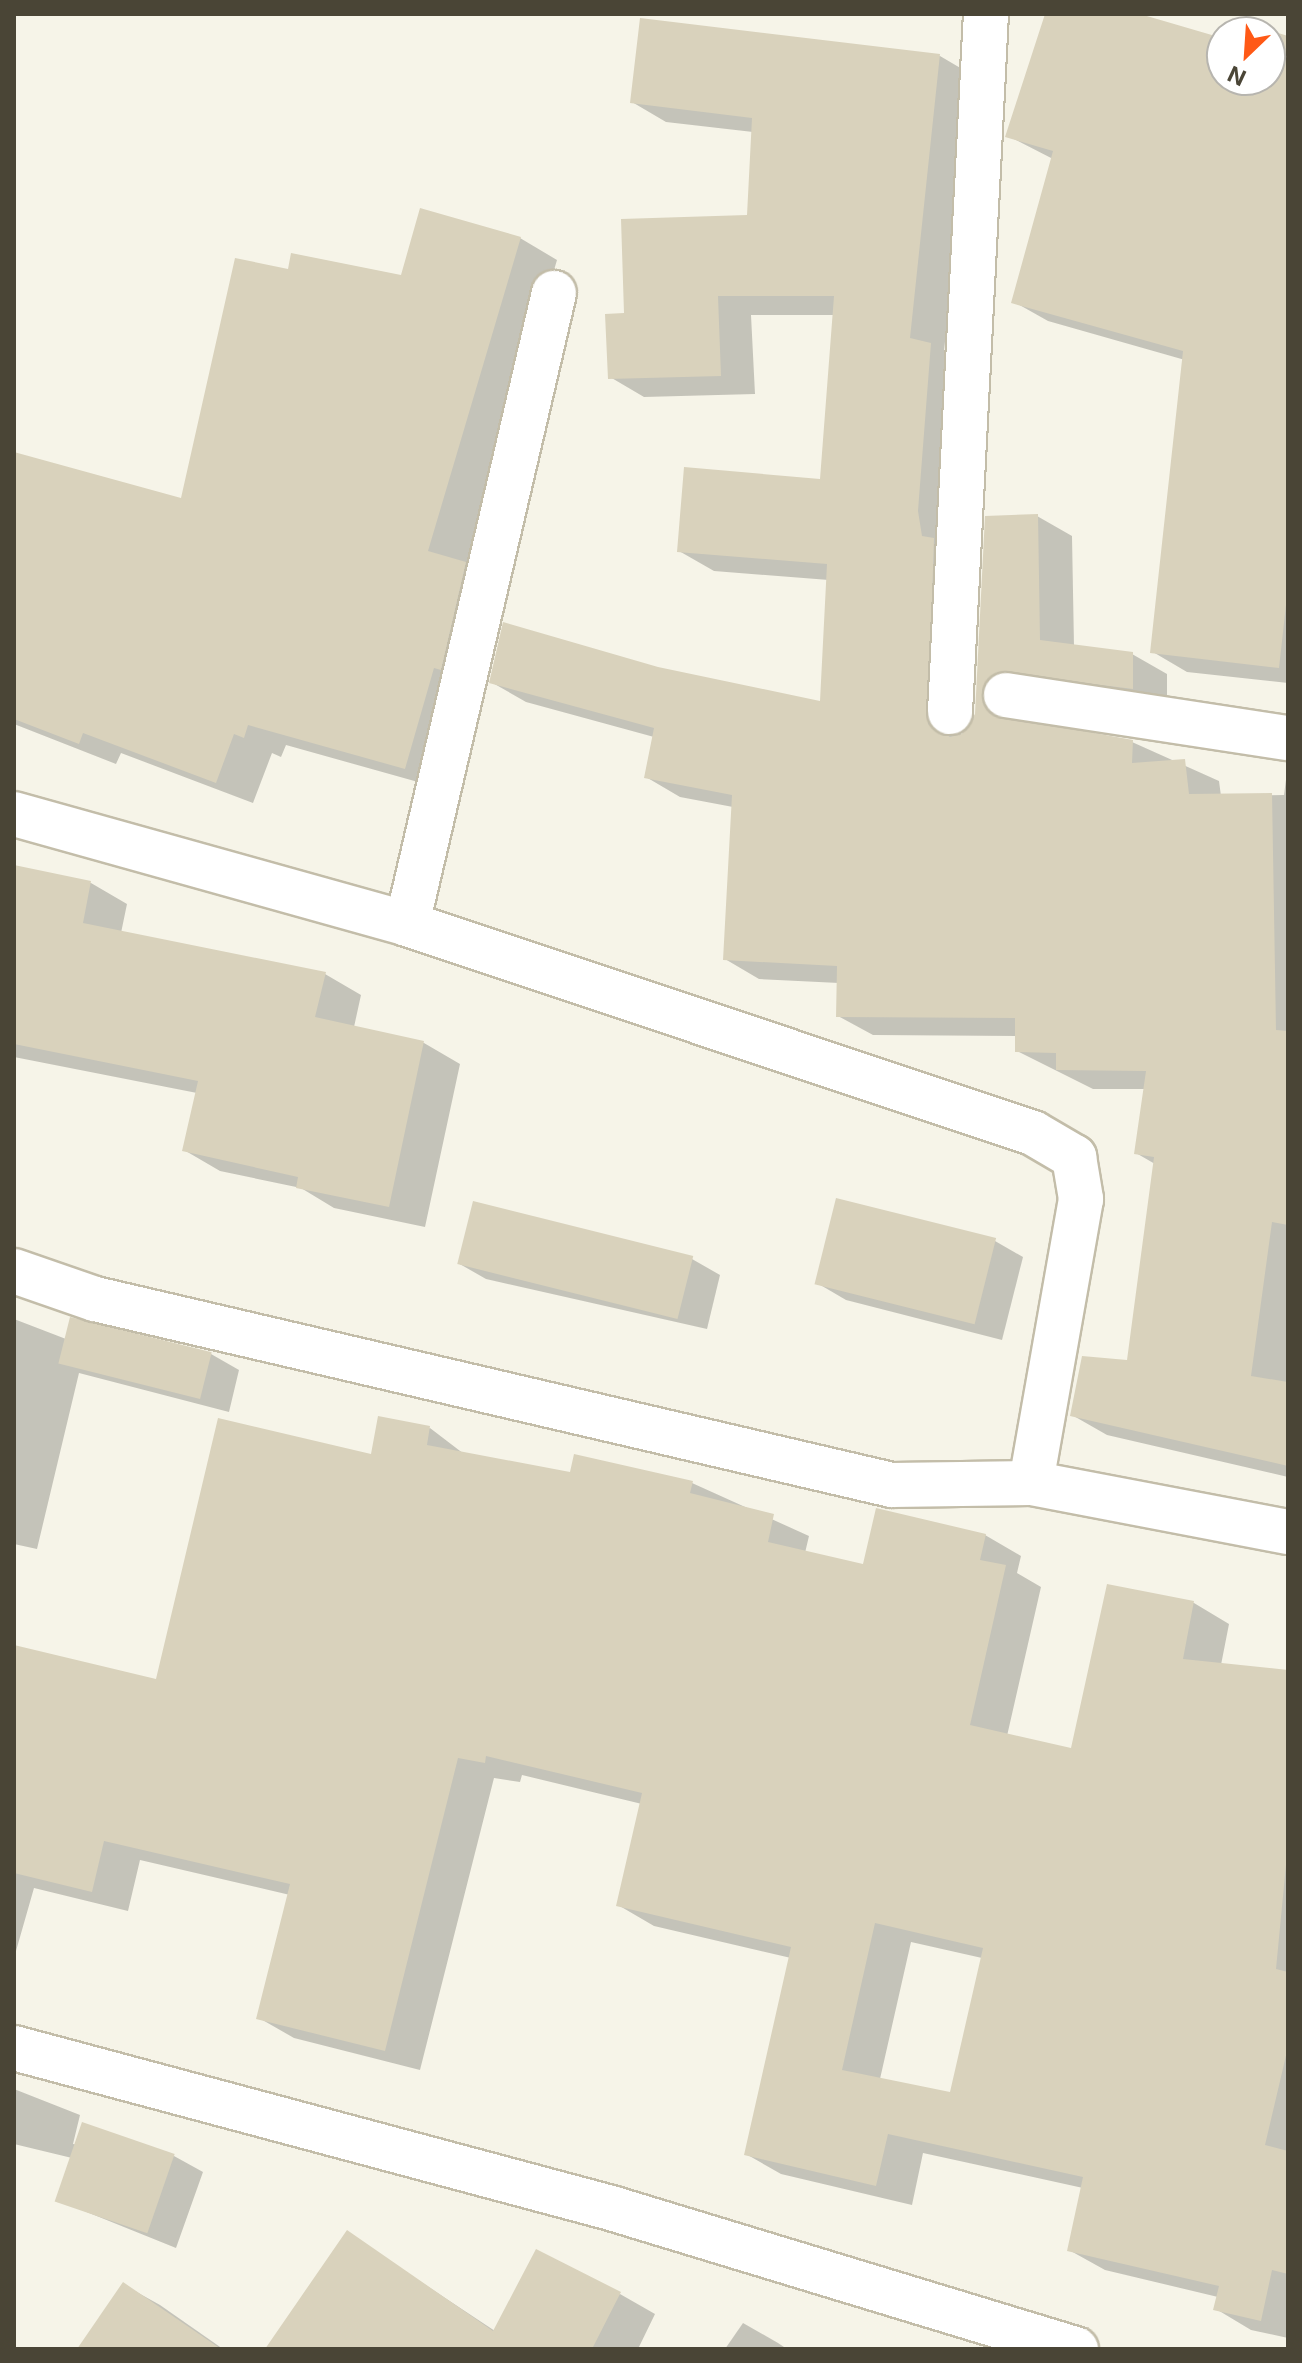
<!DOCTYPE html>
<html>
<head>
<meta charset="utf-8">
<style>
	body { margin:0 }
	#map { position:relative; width:1302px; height:2363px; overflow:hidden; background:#f6f4e8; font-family:Inter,sans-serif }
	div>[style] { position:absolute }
	.shadow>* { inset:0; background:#0003 }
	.building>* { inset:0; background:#d9d2bc; transform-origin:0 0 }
	.roads { filter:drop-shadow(2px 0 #c3bda9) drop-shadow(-2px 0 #c3bda9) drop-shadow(0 2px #c3bda9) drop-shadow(0 -2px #c3bda9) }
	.minor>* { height:44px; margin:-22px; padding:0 22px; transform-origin:22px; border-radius:22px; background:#fff }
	span { translate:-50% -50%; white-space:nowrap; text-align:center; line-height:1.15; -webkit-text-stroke:7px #fff; paint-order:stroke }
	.frame { position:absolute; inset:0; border:16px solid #4a4536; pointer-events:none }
	.north { position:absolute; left:1206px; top:16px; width:80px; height:80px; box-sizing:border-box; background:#fff; border:2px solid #b7b5af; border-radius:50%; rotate:205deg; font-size:22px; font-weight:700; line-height:32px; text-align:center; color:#4a4536 }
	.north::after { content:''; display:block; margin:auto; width:28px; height:36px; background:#ff5916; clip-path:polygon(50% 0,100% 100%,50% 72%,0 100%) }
</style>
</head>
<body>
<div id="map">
	<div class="shadow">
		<div style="clip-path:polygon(1046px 14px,1119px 14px,1222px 40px,1222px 80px,1270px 80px,1270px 33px,1288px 38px,1288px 683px,1187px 672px,1153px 652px,1185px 360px,1048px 321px,1014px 302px,1053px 159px,1008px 136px)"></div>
		<div style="clip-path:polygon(940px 56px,974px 76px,944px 351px,965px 364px,961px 738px,977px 715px,987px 518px,1037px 516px,1072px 536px,1074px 646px,1132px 654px,1167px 674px,1167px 707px,1020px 699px,1017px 724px,1132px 742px,1219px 781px,1221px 796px,1284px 795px,1288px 764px,1288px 1477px,1107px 1435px,1072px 1415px,1128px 1363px,1155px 1164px,1136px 1153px,1146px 1089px,1093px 1089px,1017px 1051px,1017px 1036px,873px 1035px,838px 1016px,839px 983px,759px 979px,725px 959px,733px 807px,680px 797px,646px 777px,654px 737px,526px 702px,491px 682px,657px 669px,822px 703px,829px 580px,714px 571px,679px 551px,822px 481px,834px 315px,751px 315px,755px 394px,644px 397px,610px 377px,627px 315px,748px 217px,753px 132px,666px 122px,632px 102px)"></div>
		<div style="clip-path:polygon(520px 238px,557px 260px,467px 565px,502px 585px,443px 789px,286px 745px,281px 757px,272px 753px,253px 803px,121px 753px,116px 764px,14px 724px,14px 453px,183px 500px,290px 272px,402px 277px)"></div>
		<div style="clip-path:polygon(14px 867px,91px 883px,127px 904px,121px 933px,325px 974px,361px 995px,354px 1027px,424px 1043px,460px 1064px,425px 1227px,334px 1208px,301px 1188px,220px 1171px,184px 1150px,197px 1093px,14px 1057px)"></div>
		<div style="clip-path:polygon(995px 1241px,1023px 1257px,1002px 1340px,846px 1300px,817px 1283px)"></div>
		<div style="clip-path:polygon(692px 1259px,720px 1275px,707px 1329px,486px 1279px,458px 1263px)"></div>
		<div style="clip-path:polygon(14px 1319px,66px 1339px,211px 1354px,239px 1370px,229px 1412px,79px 1373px,37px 1549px,14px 1544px)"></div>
		<div style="clip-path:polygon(evenodd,430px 1428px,464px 1454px,572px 1475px,692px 1483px,809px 1536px,805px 1553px,865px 1567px,985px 1535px,1021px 1556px,1017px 1573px,1041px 1587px,1007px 1736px,1072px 1751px,1108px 1587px,1194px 1603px,1229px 1624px,1221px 1665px,1288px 1672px,1288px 2338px,1251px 2330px,1216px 2309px,1218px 2297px,1105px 2270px,1069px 2250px,1083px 2188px,923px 2153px,912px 2205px,781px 2174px,746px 2154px,791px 1958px,654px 1926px,618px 1905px,642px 1804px,522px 1775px,520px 1782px,494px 1778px,420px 2070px,294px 2038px,259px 2018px,290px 1895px,140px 1860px,128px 1911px,34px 1888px,14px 1958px,14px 1649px,158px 1681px,373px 1456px,430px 1428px,911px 1942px,982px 1958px,952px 2095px,880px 2079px,911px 1942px)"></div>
		<div style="clip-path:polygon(14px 2089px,80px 2115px,73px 2144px,174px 2156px,203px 2172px,176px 2248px,57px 2200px,72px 2158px,14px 2144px)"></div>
		<div style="clip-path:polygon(347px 2233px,495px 2331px,620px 2294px,655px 2314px,638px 2349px,267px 2349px)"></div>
		<div style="clip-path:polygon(124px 2285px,160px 2305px,223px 2349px,80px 2349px)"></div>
		<div style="clip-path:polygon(743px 2323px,778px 2343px,787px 2349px,725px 2349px)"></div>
	</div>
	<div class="building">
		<div style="clip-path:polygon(1045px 14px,1140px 14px,1222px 38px,1222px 80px,1270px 80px,1270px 32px,1233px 32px,1236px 20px,1288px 36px,1288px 587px,1279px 668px,1150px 653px,1183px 351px,1011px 303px,1053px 151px,1005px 137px)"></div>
		<div style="clip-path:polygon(640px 18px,940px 54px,910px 338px,931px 343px,918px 511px,922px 536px,934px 538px,928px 724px,950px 737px,962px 734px,975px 714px,985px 516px,1038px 514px,1040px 640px,1133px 652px,1133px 689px,998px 672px,982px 690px,990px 714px,1133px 740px,1132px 763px,1185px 759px,1189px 794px,1272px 793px,1276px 1030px,1288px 1031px,1288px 1225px,1272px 1222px,1251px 1376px,1288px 1382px,1288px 1466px,1070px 1416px,1082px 1356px,1127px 1360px,1154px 1157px,1134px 1154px,1146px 1071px,1056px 1070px,1056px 1053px,1015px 1052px,1015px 1018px,836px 1017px,837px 966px,723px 960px,732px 795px,644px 778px,654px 728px,489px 683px,503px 622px,658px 667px,820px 701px,827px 564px,677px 552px,684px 467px,820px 479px,834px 296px,718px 296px,721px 376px,608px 379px,605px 314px,624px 313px,621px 219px,747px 215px,752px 118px,630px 103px)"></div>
		<div style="clip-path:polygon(420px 208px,521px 237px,428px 551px,466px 562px,441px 670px,434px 668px,405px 769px,248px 725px,244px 738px,234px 734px,216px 783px,83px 733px,79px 744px,14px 719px,14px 452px,181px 498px,235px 258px,288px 269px,291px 253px,401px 275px)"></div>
		<div style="clip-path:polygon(14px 865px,91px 881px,83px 923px,326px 972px,315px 1017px,424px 1041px,389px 1207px,296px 1188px,298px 1177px,182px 1151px,198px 1081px,14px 1044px)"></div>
		<div style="left:836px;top:1198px;width:165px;height:89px;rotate:14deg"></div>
		<div style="left:473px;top:1201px;width:227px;height:65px;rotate:14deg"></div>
		<div style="left:70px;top:1317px;width:146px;height:48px;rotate:14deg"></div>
		<div style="clip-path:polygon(evenodd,378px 1416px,430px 1426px,427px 1445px,570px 1472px,574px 1454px,693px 1481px,690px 1493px,774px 1514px,768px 1542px,863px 1564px,876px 1508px,986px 1534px,980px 1560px,1006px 1565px,970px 1725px,1071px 1748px,1107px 1584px,1194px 1601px,1183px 1659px,1288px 1670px,1288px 1844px,1276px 1969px,1288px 1972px,1288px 2047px,1265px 2145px,1288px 2151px,1288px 2274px,1272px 2270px,1261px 2321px,1213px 2310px,1219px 2286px,1067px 2251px,1083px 2177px,888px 2134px,876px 2186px,744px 2155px,791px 1947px,616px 1906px,642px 1793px,486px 1756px,485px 1763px,458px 1758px,385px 2051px,256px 2019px,290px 1884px,104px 1841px,92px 1892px,14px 1873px,14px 1645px,156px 1679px,218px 1418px,371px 1454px,378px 1416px,875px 1923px,983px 1948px,950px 2092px,842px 2070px,875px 1923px)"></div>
		<div style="left:82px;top:2122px;width:98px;height:84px;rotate:19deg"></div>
		<div style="clip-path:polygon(347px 2230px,493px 2331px,536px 2249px,621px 2292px,592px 2349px,265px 2349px)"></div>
		<div style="clip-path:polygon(123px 2282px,221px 2349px,77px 2349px)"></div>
	</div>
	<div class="roads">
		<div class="minor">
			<div style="left:1006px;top:695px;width:285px;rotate:8.7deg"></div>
			<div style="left:950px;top:712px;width:699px;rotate:-87.05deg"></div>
			<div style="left:14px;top:814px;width:408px;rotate:15.6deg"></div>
			<div style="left:407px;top:924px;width:660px;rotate:18.46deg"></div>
			<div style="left:1033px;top:1133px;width:48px;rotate:30.3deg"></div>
			<div style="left:1074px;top:1157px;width:43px;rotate:80.5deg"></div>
			<div style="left:1081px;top:1199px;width:288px;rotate:100deg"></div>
			<div style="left:407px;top:924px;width:648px;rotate:-76.89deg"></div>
			<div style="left:14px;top:1271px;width:86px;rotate:19.1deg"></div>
			<div style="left:95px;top:1299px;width:818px;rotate:13.14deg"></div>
			<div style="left:892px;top:1485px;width:139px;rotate:-0.8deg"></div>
			<div style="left:1031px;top:1483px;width:262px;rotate:10.8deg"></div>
			<div style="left:14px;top:2048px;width:618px;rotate:15deg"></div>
			<div style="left:611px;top:2208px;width:486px;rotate:16.9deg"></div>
		</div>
	</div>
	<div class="frame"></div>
	<div class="north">N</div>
</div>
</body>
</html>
